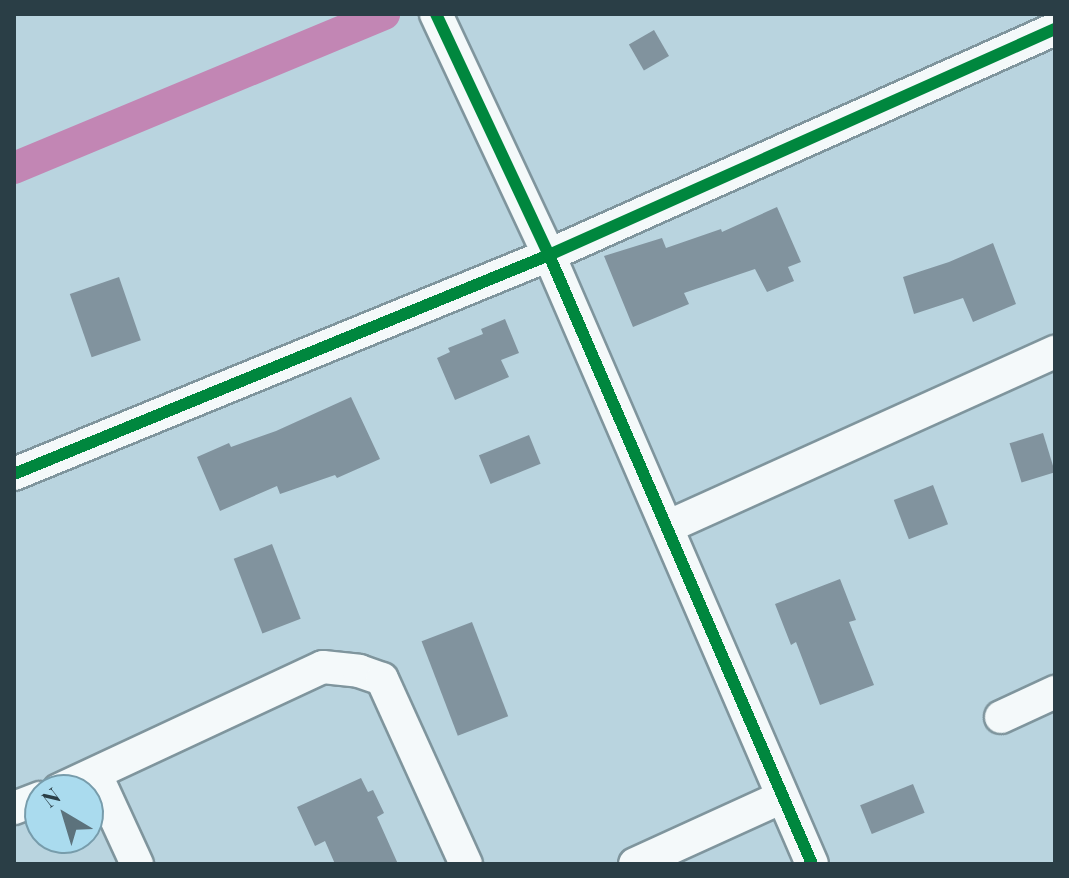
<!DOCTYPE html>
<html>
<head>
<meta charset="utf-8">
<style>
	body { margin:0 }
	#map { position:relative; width:1069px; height:878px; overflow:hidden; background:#b9d4df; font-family:"Playfair Display",serif }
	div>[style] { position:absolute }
	.canal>* { height:32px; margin:-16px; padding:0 16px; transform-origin:16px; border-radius:16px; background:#c286b4 }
	.building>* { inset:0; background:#81939e; transform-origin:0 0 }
	.roads { filter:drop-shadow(2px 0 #7f959d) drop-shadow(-2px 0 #7f959d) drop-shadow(0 2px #7f959d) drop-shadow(0 -2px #7f959d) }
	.minor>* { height:32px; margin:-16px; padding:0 16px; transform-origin:16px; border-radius:16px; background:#f4f9fa }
	.cycleway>* { height:12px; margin:-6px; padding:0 6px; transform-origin:6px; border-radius:6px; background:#00873e }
	span { translate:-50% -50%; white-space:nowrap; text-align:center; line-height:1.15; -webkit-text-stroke:8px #aadbee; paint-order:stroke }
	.frame { position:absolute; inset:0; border:16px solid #2a3e46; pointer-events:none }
	.north { position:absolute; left:24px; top:774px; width:80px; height:80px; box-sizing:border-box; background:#aadbee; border:2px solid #779cab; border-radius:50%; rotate:322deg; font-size:22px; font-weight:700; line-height:32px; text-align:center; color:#2a3e46 }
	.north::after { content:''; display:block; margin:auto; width:28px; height:36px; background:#5c727c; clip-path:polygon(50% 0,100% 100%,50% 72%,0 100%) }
</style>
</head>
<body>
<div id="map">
	<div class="canal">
		<div style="left:14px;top:168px;width:401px;rotate:-22.6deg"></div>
	</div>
	<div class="building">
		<div style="left:654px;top:30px;width:30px;height:29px;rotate:60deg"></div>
		<div style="clip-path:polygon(777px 207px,801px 262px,788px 267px,794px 281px,767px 292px,755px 269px,684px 293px,689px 304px,633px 327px,604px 256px,662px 238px,666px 248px,721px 229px,722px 232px)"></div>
		<div style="clip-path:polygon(993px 243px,1016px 304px,973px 322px,963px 298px,914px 314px,903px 277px,949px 262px)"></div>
		<div style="left:119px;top:277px;width:67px;height:52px;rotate:71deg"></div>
		<div style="clip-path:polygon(505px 319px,519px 353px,501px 360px,509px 377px,455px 400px,437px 358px,450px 352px,448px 348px,483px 334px,481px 329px)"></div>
		<div style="clip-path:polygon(351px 397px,380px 459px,337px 478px,335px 475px,280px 494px,277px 486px,220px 511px,197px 457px,229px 443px,231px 447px,276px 431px)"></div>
		<div style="left:1043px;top:433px;width:41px;height:35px;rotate:73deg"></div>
		<div style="left:529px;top:435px;width:31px;height:54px;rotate:68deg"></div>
		<div style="left:933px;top:485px;width:42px;height:42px;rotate:69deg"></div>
		<div style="left:272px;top:544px;width:80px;height:41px;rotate:69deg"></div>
		<div style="clip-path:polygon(840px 579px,856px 620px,849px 622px,874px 685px,820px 705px,796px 642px,791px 645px,775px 604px)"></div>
		<div style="left:472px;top:622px;width:101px;height:54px;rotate:69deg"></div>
		<div style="clip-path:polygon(361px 778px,368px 792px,373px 790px,384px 813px,377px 817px,398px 864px,335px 864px,325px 841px,315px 846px,297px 807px)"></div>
		<div style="left:913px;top:784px;width:31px;height:57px;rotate:68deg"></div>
	</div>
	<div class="roads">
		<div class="minor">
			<div style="left:436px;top:14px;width:266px;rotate:64.9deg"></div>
			<div style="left:549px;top:255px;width:663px;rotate:66.64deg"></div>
			<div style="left:14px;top:474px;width:578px;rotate:-22.26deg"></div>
			<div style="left:549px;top:255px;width:554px;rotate:-24.07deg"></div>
			<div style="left:667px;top:527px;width:426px;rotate:-24.3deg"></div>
			<div style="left:1001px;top:717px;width:60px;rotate:-24.8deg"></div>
			<div style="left:96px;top:775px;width:98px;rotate:65.3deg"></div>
			<div style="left:59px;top:790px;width:291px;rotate:-25deg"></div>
			<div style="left:323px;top:667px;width:36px;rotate:6deg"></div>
			<div style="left:359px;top:671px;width:24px;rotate:19deg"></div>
			<div style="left:382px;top:679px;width:203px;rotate:65.6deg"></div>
			<div style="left:14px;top:808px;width:28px;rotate:-21deg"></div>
			<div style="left:635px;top:864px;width:162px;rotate:-24.5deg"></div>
		</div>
	</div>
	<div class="cycleway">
		<div style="left:436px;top:14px;width:266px;rotate:64.9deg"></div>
		<div style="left:549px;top:255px;width:663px;rotate:66.64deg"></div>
		<div style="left:14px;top:474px;width:578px;rotate:-22.26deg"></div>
		<div style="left:549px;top:255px;width:554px;rotate:-24.07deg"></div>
	</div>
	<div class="frame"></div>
	<div class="north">N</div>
</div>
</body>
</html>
